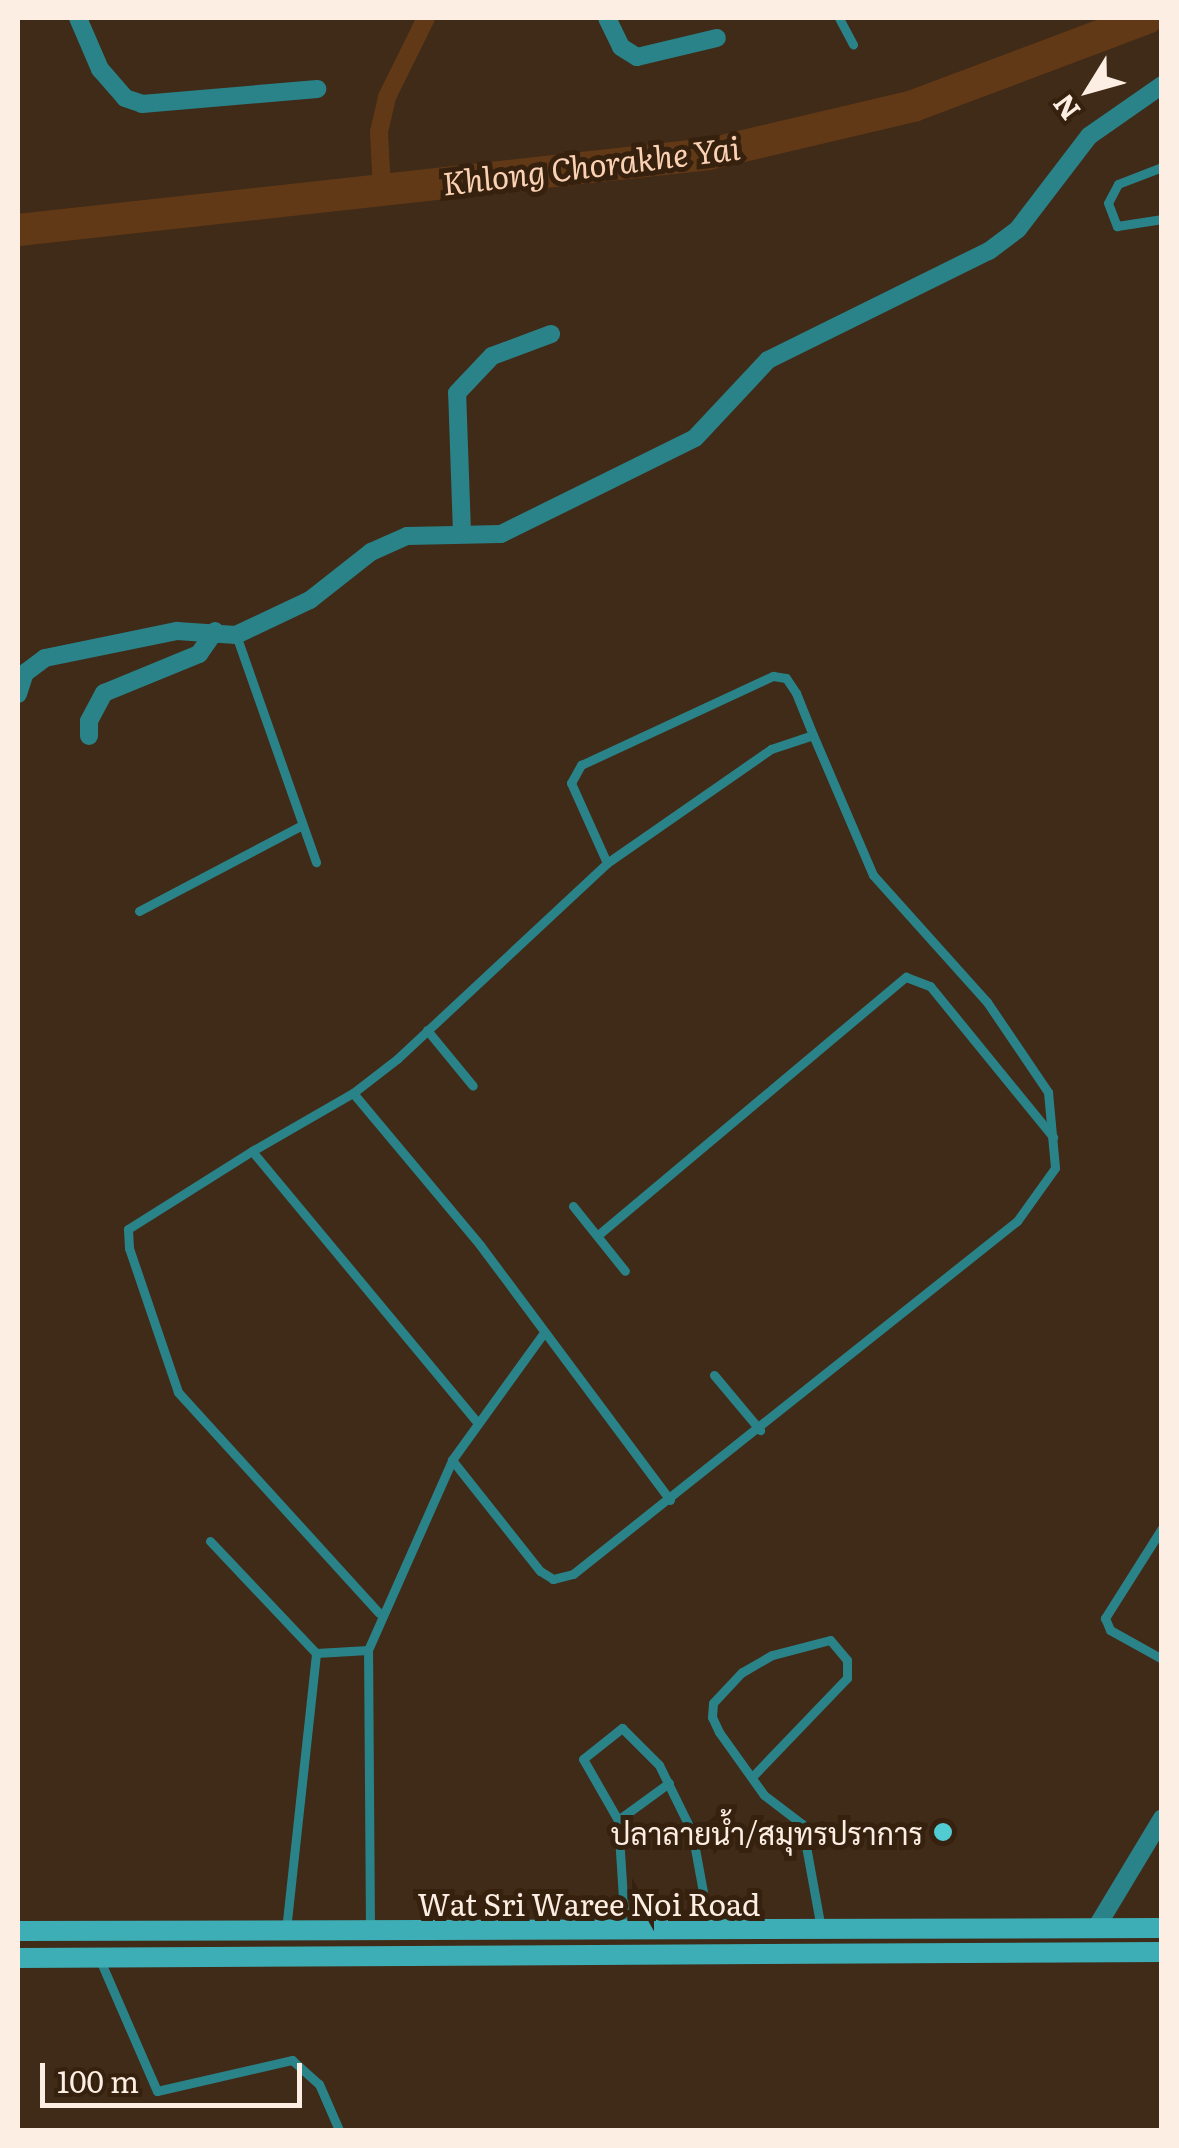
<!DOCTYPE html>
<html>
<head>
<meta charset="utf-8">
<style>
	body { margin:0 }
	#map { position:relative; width:1179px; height:2148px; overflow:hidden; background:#402a18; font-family:Literata,Sarabun,serif }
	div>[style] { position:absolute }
	.stream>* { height:5px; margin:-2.5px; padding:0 2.5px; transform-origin:2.5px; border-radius:2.5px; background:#613916 }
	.canal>* { height:18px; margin:-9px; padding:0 9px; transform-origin:9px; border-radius:9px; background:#613916 }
	.river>* { height:32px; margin:-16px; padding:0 16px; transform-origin:16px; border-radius:16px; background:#613916 }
	.service>* { height:9px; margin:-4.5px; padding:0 4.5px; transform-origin:4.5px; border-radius:4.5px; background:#298388 }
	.minor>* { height:18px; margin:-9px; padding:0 9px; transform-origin:9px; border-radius:9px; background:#298388 }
	.secondary>* { height:20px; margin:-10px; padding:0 10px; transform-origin:10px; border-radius:10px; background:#3daeb5 }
	.dots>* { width:28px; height:28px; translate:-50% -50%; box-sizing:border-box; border:5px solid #36200e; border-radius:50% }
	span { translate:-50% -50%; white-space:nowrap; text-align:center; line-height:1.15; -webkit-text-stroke:10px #36200e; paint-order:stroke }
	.poi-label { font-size:30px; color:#fdeee3 }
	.right { translate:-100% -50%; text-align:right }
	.street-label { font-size:30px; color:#fdeee3 }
	.water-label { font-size:32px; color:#fad1b2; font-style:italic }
	.frame { position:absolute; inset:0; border:20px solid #fdeee3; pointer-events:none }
	.north { position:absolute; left:1039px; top:40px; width:100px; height:100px; -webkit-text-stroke:8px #36200e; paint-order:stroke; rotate:233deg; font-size:28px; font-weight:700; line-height:40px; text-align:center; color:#fdeee3 }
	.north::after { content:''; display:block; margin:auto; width:35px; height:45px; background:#fdeee3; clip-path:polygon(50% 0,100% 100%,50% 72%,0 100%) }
	.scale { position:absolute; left:40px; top:2063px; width:262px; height:45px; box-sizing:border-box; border:5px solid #fdeee3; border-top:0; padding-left:12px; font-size:30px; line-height:35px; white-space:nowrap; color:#fdeee3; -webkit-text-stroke:8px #36200e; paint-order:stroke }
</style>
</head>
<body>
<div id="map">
	<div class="stream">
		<div style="left:1103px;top:18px;width:15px;rotate:58deg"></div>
	</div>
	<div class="canal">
		<div style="left:382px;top:190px;width:58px;rotate:-93deg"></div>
		<div style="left:379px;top:132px;width:36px;rotate:-77deg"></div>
		<div style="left:387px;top:97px;width:88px;rotate:-63.7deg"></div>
	</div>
	<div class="river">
		<div style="left:18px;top:230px;width:695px;rotate:-6.28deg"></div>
		<div style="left:709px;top:154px;width:210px;rotate:-13.2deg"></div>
		<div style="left:913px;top:106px;width:250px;rotate:-20.6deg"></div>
	</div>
	<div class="service">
		<div style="left:839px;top:18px;width:30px;rotate:62deg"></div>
		<div style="left:1162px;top:167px;width:47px;rotate:158.9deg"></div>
		<div style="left:1118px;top:184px;width:21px;rotate:118deg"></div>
		<div style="left:1108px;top:203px;width:25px;rotate:69deg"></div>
		<div style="left:1117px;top:226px;width:46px;rotate:-8.8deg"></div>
		<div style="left:236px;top:635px;width:241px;rotate:70.6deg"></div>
		<div style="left:607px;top:863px;width:88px;rotate:-114.2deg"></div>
		<div style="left:571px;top:783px;width:21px;rotate:-61deg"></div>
		<div style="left:581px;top:765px;width:212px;rotate:-24.9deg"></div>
		<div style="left:773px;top:676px;width:13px;rotate:9deg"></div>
		<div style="left:786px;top:678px;width:18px;rotate:56deg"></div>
		<div style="left:796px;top:693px;width:45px;rotate:68deg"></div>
		<div style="left:139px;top:911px;width:184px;rotate:-27.8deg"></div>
		<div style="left:427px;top:1030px;width:72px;rotate:50.6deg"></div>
		<div style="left:353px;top:1093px;width:198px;rotate:50.1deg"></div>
		<div style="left:480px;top:1245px;width:318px;rotate:53.3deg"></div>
		<div style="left:252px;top:1151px;width:116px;rotate:-29.9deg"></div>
		<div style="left:353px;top:1093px;width:56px;rotate:-37.7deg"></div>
		<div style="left:397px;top:1059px;width:287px;rotate:-43deg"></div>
		<div style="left:607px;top:863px;width:200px;rotate:-34.8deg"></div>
		<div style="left:771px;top:749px;width:44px;rotate:-18.4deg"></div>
		<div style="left:813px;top:735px;width:152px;rotate:66.8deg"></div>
		<div style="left:873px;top:875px;width:171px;rotate:48.1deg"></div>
		<div style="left:987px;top:1002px;width:109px;rotate:55.9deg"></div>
		<div style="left:1048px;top:1092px;width:76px;rotate:84.7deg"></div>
		<div style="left:1055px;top:1168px;width:65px;rotate:125.6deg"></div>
		<div style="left:1017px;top:1221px;width:567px;rotate:141.51deg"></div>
		<div style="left:573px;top:1574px;width:21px;rotate:166deg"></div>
		<div style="left:553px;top:1579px;width:15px;rotate:-148deg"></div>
		<div style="left:540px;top:1571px;width:142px;rotate:-128.4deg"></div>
		<div style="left:573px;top:1206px;width:83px;rotate:51.3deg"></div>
		<div style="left:598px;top:1235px;width:402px;rotate:-40deg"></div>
		<div style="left:906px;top:977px;width:26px;rotate:21deg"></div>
		<div style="left:930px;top:986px;width:195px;rotate:50.8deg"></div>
		<div style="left:714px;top:1375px;width:72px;rotate:50.1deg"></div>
		<div style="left:1162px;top:1528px;width:107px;rotate:122.3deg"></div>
		<div style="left:1105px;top:1618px;width:13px;rotate:67deg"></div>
		<div style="left:1110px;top:1630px;width:60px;rotate:29.1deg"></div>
		<div style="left:210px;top:1541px;width:154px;rotate:46.6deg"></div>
		<div style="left:316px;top:1653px;width:52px;rotate:-3.3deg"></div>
		<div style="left:379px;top:1613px;width:299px;rotate:-132.3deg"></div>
		<div style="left:178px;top:1392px;width:152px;rotate:-108.8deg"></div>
		<div style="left:129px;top:1248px;width:19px;rotate:-93deg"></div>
		<div style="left:128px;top:1229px;width:146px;rotate:-32.2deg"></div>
		<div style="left:252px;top:1151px;width:351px;rotate:50.3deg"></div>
		<div style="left:752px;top:1777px;width:137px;rotate:-46.2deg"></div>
		<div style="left:847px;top:1678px;width:18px;rotate:-90deg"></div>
		<div style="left:847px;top:1660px;width:26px;rotate:-130deg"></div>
		<div style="left:830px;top:1640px;width:60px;rotate:165.5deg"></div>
		<div style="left:772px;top:1655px;width:34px;rotate:150deg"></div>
		<div style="left:742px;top:1672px;width:42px;rotate:133.1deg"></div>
		<div style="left:713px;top:1703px;width:14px;rotate:94deg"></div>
		<div style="left:712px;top:1717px;width:17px;rotate:65deg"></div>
		<div style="left:719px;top:1732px;width:77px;rotate:54.5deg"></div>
		<div style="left:764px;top:1795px;width:48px;rotate:37.3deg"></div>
		<div style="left:802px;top:1824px;width:107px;rotate:79.7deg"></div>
		<div style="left:618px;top:1820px;width:70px;rotate:-119.8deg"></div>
		<div style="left:583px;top:1759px;width:50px;rotate:-38.5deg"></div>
		<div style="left:622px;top:1728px;width:52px;rotate:45deg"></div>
		<div style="left:659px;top:1765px;width:75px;rotate:63.8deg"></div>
		<div style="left:692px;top:1832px;width:100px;rotate:79.6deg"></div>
		<div style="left:625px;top:1929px;width:109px;rotate:-93.7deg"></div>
		<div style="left:618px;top:1820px;width:63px;rotate:-36deg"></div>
		<div style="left:286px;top:1930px;width:279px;rotate:-83.8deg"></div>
		<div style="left:370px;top:1930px;width:280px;rotate:-90.4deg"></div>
		<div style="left:368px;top:1650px;width:208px;rotate:-66.1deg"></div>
		<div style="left:452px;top:1460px;width:154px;rotate:-54.2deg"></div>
		<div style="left:100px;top:1960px;width:143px;rotate:66.5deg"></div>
		<div style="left:157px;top:2091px;width:139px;rotate:-12.9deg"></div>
		<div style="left:292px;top:2060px;width:36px;rotate:42deg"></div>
		<div style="left:319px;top:2084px;width:50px;rotate:66.5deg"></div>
	</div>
	<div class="minor">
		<div style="left:78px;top:18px;width:56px;rotate:66.7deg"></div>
		<div style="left:100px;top:69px;width:38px;rotate:49deg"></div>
		<div style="left:125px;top:98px;width:18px;rotate:19deg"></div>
		<div style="left:142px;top:104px;width:176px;rotate:-4.9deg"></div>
		<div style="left:607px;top:18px;width:32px;rotate:64deg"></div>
		<div style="left:621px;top:47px;width:19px;rotate:32deg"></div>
		<div style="left:637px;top:57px;width:82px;rotate:-13.4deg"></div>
		<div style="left:462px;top:533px;width:140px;rotate:-92deg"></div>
		<div style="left:457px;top:393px;width:51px;rotate:-46.6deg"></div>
		<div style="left:492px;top:356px;width:63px;rotate:-20.4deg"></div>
		<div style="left:18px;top:694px;width:22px;rotate:-72deg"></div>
		<div style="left:25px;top:673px;width:25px;rotate:-37deg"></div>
		<div style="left:45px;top:658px;width:135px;rotate:-11.6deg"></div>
		<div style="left:177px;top:631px;width:59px;rotate:3.9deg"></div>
		<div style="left:236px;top:635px;width:82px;rotate:-25.3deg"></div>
		<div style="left:310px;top:600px;width:78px;rotate:-38.2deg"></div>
		<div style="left:371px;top:552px;width:39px;rotate:-24deg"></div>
		<div style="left:407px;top:536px;width:94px;rotate:-1.2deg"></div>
		<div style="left:501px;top:534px;width:216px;rotate:-26.3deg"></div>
		<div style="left:695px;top:438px;width:107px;rotate:-46.9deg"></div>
		<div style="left:768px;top:360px;width:246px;rotate:-26.3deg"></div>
		<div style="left:989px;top:251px;width:36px;rotate:-37deg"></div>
		<div style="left:1018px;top:229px;width:117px;rotate:-52.6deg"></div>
		<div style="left:1089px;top:136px;width:89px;rotate:-34.9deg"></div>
		<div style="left:89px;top:736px;width:15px;rotate:-90deg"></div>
		<div style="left:89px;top:721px;width:32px;rotate:-62deg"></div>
		<div style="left:104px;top:693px;width:103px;rotate:-22.3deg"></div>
		<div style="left:199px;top:654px;width:28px;rotate:-55deg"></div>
		<div style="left:1096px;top:1928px;width:128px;rotate:-59deg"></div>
	</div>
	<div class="secondary">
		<div style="left:18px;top:1931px;width:1144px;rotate:-0.15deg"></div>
		<div style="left:18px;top:1958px;width:1144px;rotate:-0.3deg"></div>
	</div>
	<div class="dots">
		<div style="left:943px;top:1832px;background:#51ccd3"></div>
	</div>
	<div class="poi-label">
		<span class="right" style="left:923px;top:1832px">ปลาลายน้ำ/สมุทรปราการ</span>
	</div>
	<div class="street-label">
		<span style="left:589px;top:1903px">Wat Sri Waree Noi Road</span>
	</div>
	<div class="water-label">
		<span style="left:591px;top:164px;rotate:-7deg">Khlong Chorakhe Yai</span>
	</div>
	<div class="frame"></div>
	<div class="north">N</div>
	<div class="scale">100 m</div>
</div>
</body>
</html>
